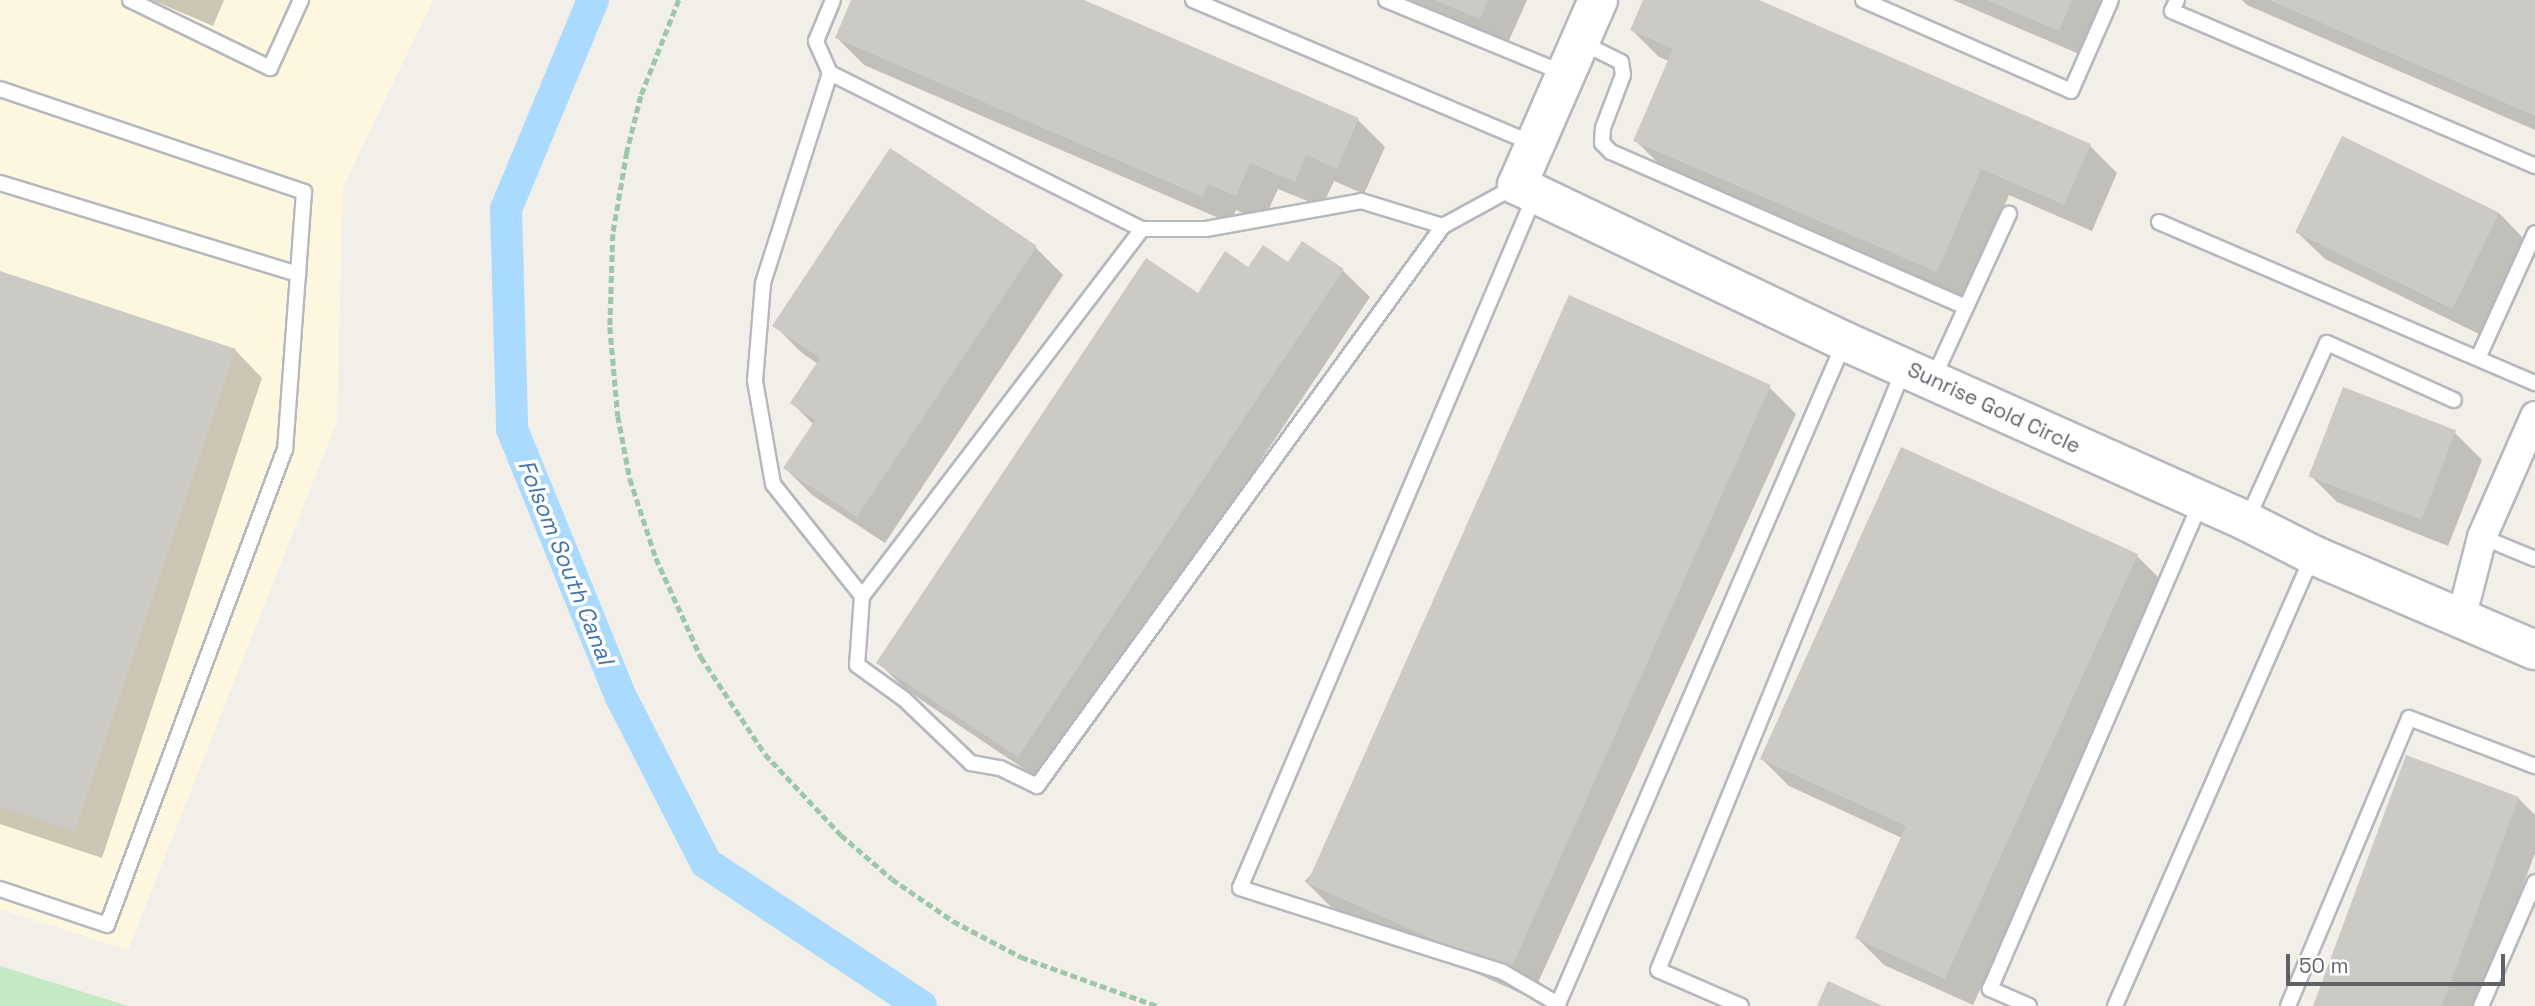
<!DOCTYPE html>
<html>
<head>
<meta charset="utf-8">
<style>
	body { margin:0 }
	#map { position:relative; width:2535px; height:1006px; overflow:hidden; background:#f1efe8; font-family:"Space Grotesk",sans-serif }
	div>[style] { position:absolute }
	.commercial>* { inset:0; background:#fef7e0 }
	.green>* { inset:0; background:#c5e8c5 }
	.shadow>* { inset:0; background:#0003 }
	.canal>* { height:32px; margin:-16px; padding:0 16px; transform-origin:16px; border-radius:16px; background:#aadaff }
	.building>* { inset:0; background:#cccac5; transform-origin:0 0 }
	.path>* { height:4.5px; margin-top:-2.25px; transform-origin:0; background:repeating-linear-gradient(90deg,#9cc7a9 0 7px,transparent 0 10.5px) }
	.roads { filter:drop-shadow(2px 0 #b5b8bc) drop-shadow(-2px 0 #b5b8bc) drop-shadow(0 2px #b5b8bc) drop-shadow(0 -2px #b5b8bc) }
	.lane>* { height:14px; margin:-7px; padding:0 7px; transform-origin:7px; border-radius:7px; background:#fff }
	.street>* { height:28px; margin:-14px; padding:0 14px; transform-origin:14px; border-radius:14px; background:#fff }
	.secondary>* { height:38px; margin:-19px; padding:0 19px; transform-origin:19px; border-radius:19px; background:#fff }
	span { translate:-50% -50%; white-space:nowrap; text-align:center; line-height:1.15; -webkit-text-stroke:7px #fff; paint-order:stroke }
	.street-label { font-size:21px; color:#5f6368 }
	.water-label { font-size:23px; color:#4174aa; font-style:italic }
	.scale { position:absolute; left:2286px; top:954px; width:219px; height:32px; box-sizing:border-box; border:4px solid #5f6368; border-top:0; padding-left:9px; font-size:21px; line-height:24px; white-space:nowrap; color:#5f6368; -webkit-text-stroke:5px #fff; paint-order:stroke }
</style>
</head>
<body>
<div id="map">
	<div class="commercial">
		<div style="clip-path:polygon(0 0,433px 0,343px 187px,337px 421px,128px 950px,0 909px)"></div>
	</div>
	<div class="green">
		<div style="clip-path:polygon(0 966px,128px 1006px,0 1006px)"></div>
	</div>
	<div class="shadow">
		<div style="clip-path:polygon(152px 0,224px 0,213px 26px)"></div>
		<div style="clip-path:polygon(853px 0,1080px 0,1358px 120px,1385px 147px,1364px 194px,1334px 181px,1322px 207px,1278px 189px,1263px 222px,1236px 210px,1230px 223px,864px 65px,837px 38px)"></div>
		<div style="clip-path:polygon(1403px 0,1527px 0,1507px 45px)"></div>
		<div style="clip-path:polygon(1645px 0,1754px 0,2090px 146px,2117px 173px,2092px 231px,2009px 195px,1964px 298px,1662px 167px,1635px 140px,1669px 61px,1659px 57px,1632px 30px)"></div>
		<div style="clip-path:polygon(1953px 0,2111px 0,2086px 57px)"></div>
		<div style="clip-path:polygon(2242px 0,2535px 0,2535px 130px,2247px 5px)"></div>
		<div style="clip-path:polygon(2499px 213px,2526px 241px,2481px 335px,2325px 259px,2297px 232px)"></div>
		<div style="clip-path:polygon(1036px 248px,1063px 275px,885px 543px,812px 495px,785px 468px,814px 425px,792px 403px,818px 364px,802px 353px,775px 326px)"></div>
		<div style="clip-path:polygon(1289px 264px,1342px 270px,1370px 297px,1045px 783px,905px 689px,878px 662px,1198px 295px,1249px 269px)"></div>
		<div style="clip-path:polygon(0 272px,235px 350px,262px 378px,102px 858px,0 824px)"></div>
		<div style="clip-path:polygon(1769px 387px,1796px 414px,1531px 998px,1332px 908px,1305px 881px)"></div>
		<div style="clip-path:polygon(2455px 433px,2482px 460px,2448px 546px,2337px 502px,2310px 475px)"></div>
		<div style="clip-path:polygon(2137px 556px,2164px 583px,1973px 1005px,1884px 965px,1857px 938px,1902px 838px,1789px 786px,1762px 759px)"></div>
		<div style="clip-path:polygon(2518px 798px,2535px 815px,2535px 853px,2478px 1006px,2315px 1006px)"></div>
	</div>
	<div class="canal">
		<div style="left:593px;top:0;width:226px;rotate:112.6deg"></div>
		<div style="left:506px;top:209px;width:220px;rotate:88.4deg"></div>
		<div style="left:512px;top:429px;width:289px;rotate:67.9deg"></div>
		<div style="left:621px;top:697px;width:186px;rotate:62.9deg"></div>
		<div style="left:706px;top:863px;width:258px;rotate:33.6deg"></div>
	</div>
	<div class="building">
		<div style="clip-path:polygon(851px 0,1084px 0,1359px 118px,1337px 169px,1306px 155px,1295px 182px,1250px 163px,1236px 196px,1208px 184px,1203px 197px,835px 38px)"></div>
		<div style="clip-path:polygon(1435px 0,1488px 0,1480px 19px)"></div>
		<div style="clip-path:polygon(1643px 0,1759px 0,2091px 144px,2064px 205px,1981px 169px,1937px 272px,1633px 141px,1673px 49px,1630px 30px)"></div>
		<div style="clip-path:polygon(1986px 0,2072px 0,2059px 31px)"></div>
		<div style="clip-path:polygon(2269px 0,2535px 0,2535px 116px)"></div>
		<div style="left:2342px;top:136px;width:175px;height:107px;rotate:26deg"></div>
		<div style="clip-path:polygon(890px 148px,1037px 246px,857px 517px,783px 468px,815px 420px,790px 403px,820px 358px,772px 326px)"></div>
		<div style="clip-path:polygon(1302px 241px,1344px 269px,1018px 757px,876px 663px,1146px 258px,1198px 293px,1225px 251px,1248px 267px,1263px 245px,1288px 262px)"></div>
		<div style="clip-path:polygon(0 271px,236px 349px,75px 832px,0 807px)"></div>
		<div style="left:1569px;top:295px;width:221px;height:644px;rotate:24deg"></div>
		<div style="left:2343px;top:387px;width:121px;height:96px;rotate:21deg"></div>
		<div style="clip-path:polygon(1901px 447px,2138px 554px,1945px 979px,1855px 938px,1906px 826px,1760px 759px)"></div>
		<div style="clip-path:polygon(2406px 755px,2519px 797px,2442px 1006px,2313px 1006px)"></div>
		<div style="clip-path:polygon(1828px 981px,1883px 1006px,1817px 1006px)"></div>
	</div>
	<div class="path">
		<div style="left:679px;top:0;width:103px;rotate:111.6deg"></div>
		<div style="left:641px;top:96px;width:58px;rotate:104deg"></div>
		<div style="left:627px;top:152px;width:83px;rotate:99.7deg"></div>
		<div style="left:613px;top:234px;width:93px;rotate:91.8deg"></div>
		<div style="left:610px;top:327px;width:89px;rotate:84.9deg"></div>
		<div style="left:618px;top:416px;width:64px;rotate:79.2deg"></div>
		<div style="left:630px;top:479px;width:83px;rotate:71.8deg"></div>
		<div style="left:656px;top:558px;width:109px;rotate:65.6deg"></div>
		<div style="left:701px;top:657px;width:116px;rotate:56.6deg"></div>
		<div style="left:765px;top:754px;width:111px;rotate:46.8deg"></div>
		<div style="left:841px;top:835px;width:67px;rotate:40.8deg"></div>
		<div style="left:892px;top:879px;width:74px;rotate:34.5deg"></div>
		<div style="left:953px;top:921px;width:77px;rotate:27.9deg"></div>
		<div style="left:1021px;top:957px;width:145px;rotate:19.8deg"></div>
	</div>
	<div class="roads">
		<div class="lane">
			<div style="left:130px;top:0;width:156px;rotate:25.9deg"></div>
			<div style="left:270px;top:68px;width:75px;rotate:-65.5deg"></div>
			<div style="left:1193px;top:0;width:370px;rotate:22.9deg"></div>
			<div style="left:1386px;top:0;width:191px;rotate:22.4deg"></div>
			<div style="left:1863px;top:0;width:227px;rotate:23.6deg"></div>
			<div style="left:2071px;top:91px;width:99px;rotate:-66.3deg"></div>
			<div style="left:2177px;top:0;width:12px;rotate:114deg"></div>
			<div style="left:2172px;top:11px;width:395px;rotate:23.1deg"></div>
			<div style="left:1581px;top:42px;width:45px;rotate:26.6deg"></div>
			<div style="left:1621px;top:62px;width:13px;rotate:81deg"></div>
			<div style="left:1623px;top:75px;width:57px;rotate:110.7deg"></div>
			<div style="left:1603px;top:128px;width:15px;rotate:94deg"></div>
			<div style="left:1602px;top:143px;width:13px;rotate:45deg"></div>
			<div style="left:1611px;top:152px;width:387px;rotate:23.6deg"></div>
			<div style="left:830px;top:73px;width:35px;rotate:-114deg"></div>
			<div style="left:816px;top:41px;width:44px;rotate:-67.5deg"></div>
			<div style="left:0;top:89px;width:321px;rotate:18.7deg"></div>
			<div style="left:304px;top:192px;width:258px;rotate:94.2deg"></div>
			<div style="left:285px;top:449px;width:508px;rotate:110.5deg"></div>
			<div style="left:107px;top:925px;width:113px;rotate:-161.4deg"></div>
			<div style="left:0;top:183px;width:312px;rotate:17deg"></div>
			<div style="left:1535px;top:195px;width:753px;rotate:113.06deg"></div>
			<div style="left:1240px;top:888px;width:276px;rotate:17.7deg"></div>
			<div style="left:1503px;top:972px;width:64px;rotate:30.2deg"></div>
			<div style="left:1558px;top:1004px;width:720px;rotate:-66.6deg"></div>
			<div style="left:2159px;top:222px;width:409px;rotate:23.2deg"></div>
			<div style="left:1142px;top:229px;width:462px;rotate:127.3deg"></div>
			<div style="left:862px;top:596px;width:143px;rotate:-128.5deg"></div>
			<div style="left:773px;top:484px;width:105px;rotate:-99.9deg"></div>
			<div style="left:755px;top:381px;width:98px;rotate:-85.3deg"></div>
			<div style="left:763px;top:283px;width:220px;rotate:-72.3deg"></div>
			<div style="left:830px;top:73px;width:349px;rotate:26.6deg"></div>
			<div style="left:1142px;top:229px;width:64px"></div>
			<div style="left:1206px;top:229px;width:158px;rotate:-10.2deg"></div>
			<div style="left:1361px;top:201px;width:86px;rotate:17deg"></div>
			<div style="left:1443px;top:226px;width:83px;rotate:-28.7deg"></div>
			<div style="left:2478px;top:358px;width:137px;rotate:-65.5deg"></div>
			<div style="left:1933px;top:379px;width:182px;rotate:-65.3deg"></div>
			<div style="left:2247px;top:520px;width:194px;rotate:-65.7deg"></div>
			<div style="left:2327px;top:343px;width:139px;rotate:24.2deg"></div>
			<div style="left:2482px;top:537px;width:57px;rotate:22.5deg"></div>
			<div style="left:862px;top:596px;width:69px;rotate:94.1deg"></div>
			<div style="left:857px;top:665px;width:58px;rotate:35.9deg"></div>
			<div style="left:904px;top:699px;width:93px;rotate:43.7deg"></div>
			<div style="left:971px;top:763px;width:29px;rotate:10deg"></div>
			<div style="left:1000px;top:768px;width:41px;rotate:25.9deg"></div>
			<div style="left:1037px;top:786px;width:692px;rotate:-54.06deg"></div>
			<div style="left:1741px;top:1006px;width:90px;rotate:-156.6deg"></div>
			<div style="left:1658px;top:970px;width:647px;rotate:-67.75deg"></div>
			<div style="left:2029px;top:1006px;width:43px;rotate:-156.4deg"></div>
			<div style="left:1990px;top:989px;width:529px;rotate:-66.59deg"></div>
			<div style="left:2115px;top:1006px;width:492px;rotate:-66.3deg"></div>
			<div style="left:2288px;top:1006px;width:312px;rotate:-67.2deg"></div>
			<div style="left:2409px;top:718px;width:135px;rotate:20.9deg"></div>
			<div style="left:2481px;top:1006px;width:135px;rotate:-66.5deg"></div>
		</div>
		<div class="street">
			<div style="left:2461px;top:619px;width:85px;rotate:-75.6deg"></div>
			<div style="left:2482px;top:537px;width:132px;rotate:-66.3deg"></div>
		</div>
		<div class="secondary">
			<div style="left:1598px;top:0;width:202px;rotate:113.6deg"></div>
			<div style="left:1517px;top:185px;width:362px;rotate:25.5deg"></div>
			<div style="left:1844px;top:341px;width:440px;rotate:24.1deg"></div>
			<div style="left:2246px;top:521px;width:75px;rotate:26.9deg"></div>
			<div style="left:2313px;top:555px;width:241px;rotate:23.2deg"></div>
		</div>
	</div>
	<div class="street-label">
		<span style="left:1994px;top:408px;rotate:25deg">Sunrise Gold Circle</span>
	</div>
	<div class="water-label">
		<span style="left:566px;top:562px;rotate:68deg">Folsom South Canal</span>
	</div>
	<div class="scale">50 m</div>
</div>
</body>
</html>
